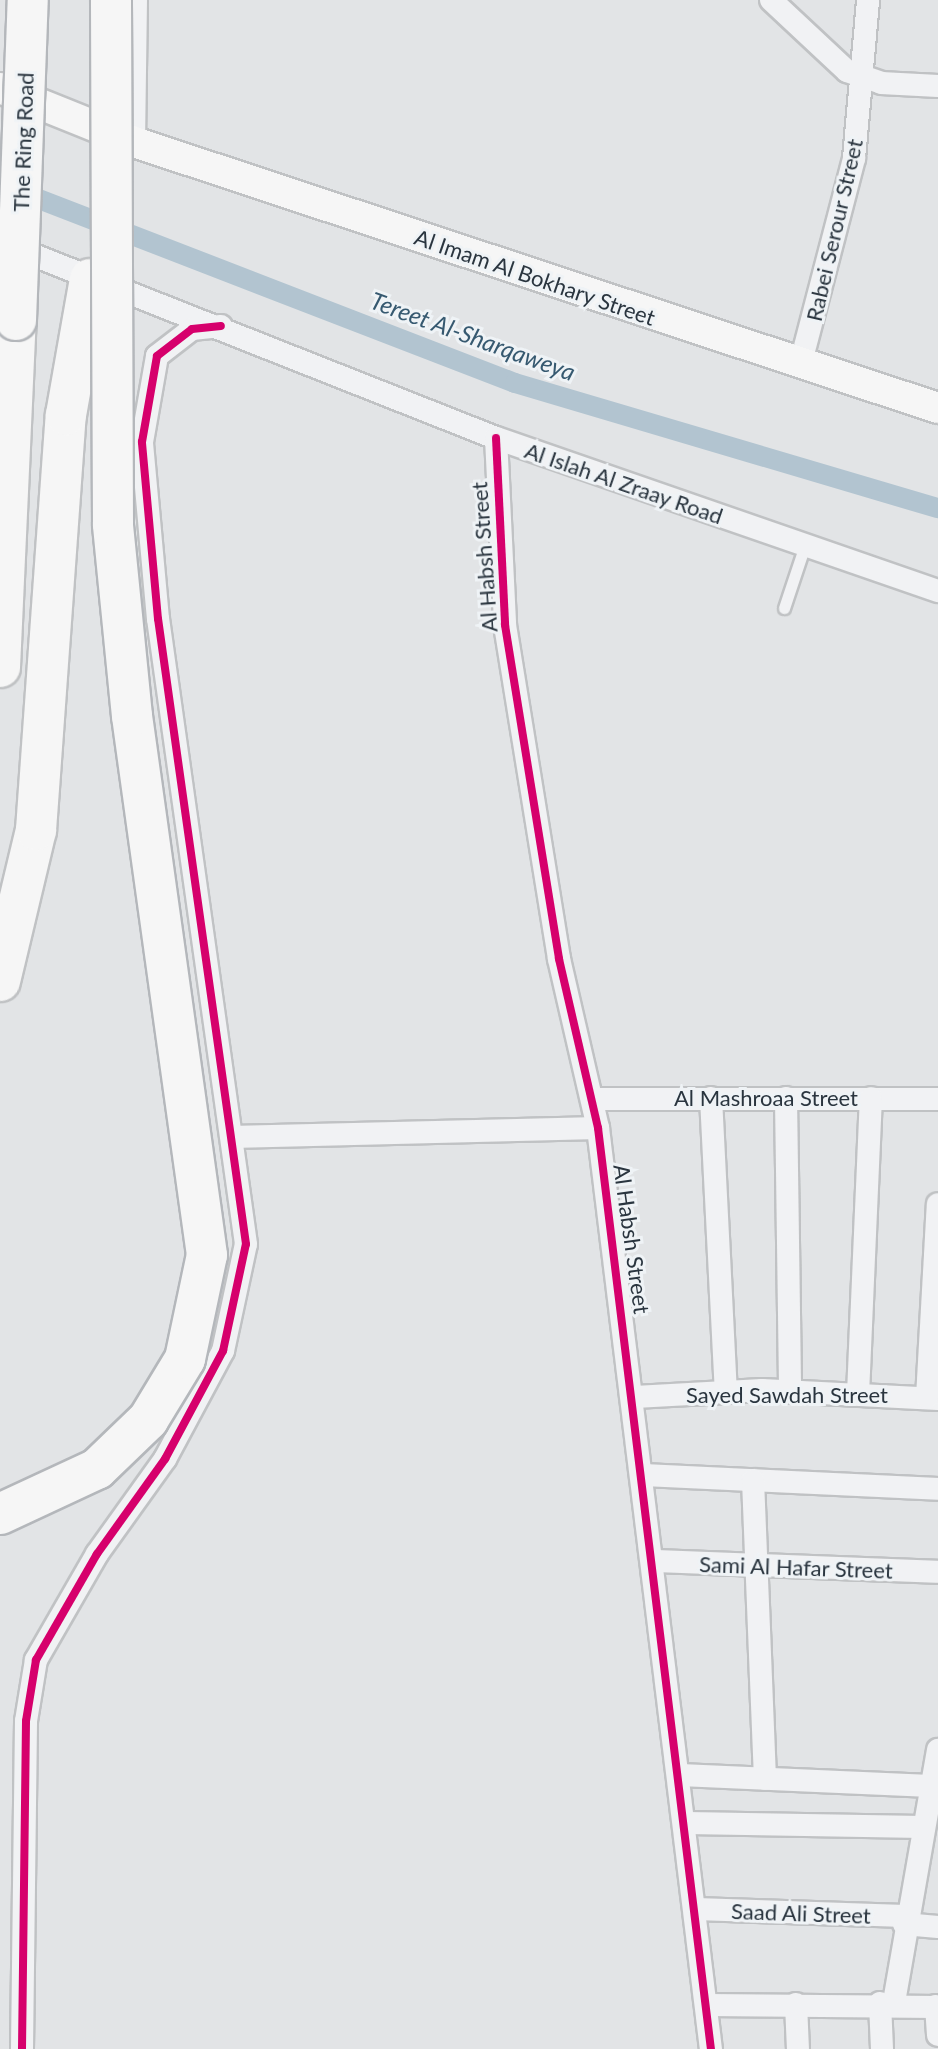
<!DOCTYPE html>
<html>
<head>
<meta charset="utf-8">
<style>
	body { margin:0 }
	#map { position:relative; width:938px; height:2049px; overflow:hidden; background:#e2e4e6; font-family:Lato,sans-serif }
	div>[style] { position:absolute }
	.canal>* { height:20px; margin:-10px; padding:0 10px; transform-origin:10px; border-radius:10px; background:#b2c4d0 }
	.roads { filter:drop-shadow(2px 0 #c0c2c4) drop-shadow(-2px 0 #c0c2c4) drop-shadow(0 2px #c0c2c4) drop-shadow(0 -2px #c0c2c4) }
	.lane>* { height:11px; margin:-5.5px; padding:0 5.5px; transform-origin:5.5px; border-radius:5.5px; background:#f1f2f4 }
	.street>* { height:22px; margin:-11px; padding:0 11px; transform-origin:11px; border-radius:11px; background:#f1f2f4 }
	.secondary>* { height:30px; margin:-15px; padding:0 15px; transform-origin:15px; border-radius:15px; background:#f6f6f6 }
	.highway>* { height:40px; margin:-20px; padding:0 20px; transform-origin:20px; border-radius:20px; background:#f6f6f6 }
	.bridges { filter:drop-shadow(2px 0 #b4b7bb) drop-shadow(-2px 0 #b4b7bb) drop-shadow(0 2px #b4b7bb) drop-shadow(0 -2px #b4b7bb) }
	.highway-bridge>* { height:40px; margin:-20px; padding:0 20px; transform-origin:20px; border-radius:20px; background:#f6f6f6 }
	.cycleway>* { height:8px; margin:-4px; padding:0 4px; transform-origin:4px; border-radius:4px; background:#d6006c }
	span { translate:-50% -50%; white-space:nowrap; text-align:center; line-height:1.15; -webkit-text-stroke:6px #eff3f6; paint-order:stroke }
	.street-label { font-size:22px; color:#2a353f }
	.water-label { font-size:24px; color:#365970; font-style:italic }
</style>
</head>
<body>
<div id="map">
	<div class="canal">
		<div style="left:0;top:184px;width:552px;rotate:21.13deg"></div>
		<div style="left:515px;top:383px;width:441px;rotate:16.5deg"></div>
	</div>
	<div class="roads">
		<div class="lane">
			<div style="left:784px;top:608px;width:66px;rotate:-71.6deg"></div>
		</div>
		<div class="street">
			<div style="left:771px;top:0;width:104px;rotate:43.1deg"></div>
			<div style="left:847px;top:71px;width:36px;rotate:19deg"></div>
			<div style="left:881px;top:83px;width:57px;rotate:3deg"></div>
			<div style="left:134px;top:142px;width:142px;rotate:-89.2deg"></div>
			<div style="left:13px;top:247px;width:519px;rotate:21.58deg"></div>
			<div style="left:496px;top:438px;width:468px;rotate:19.1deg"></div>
			<div style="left:801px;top:362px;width:211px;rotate:-75.4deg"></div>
			<div style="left:854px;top:158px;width:159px;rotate:-84.9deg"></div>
			<div style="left:496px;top:438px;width:187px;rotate:87.2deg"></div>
			<div style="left:505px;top:625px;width:338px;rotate:80.8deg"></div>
			<div style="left:559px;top:959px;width:173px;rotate:77deg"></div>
			<div style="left:598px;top:1128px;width:928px;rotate:83.01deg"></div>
			<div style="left:711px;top:1098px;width:293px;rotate:87.1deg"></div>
			<div style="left:786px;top:1098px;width:293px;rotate:89.2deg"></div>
			<div style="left:594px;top:1099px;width:344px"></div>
			<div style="left:232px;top:1137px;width:366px;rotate:-1.4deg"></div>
			<div style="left:858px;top:1394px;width:296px;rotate:-87.5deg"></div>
			<div style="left:635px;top:1397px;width:127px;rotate:-3.2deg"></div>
			<div style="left:762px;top:1390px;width:176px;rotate:2.9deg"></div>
			<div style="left:927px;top:1398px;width:194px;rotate:-86.8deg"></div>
			<div style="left:644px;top:1475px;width:294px;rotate:2.7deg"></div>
			<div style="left:753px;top:1480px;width:299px;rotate:87.7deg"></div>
			<div style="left:654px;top:1561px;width:284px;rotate:2.2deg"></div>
			<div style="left:680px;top:1775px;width:251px;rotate:2.5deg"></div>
			<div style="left:687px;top:1823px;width:236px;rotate:1deg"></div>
			<div style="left:696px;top:1909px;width:209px;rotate:1.9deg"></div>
			<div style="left:904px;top:1924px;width:34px;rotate:5deg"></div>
			<div style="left:894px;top:2002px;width:256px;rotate:-80.1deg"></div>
			<div style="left:880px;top:2003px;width:46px;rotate:87.5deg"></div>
			<div style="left:796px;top:2004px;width:45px;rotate:87.5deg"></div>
			<div style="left:706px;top:2005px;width:232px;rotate:0.5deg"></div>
			<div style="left:936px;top:2006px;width:29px;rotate:86deg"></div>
			<div style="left:22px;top:2049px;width:328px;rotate:-89.3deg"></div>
			<div style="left:26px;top:1721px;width:62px;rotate:-80.7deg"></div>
			<div style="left:36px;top:1660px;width:122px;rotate:-60.1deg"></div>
			<div style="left:97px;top:1554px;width:117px;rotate:-54.4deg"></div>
			<div style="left:165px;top:1459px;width:123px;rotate:-61.8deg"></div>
			<div style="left:223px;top:1351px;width:109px;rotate:-77.9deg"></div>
			<div style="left:246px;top:1244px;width:631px;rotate:-98.01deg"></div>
			<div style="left:158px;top:619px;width:178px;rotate:-95.2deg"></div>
			<div style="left:142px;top:442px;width:87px;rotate:-80.1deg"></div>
			<div style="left:157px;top:356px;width:44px;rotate:-37.6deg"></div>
			<div style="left:192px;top:329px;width:29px;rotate:-6deg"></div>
		</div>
		<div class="secondary">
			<div style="left:0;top:88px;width:144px;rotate:21.9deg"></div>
			<div style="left:134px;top:142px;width:847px;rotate:18.31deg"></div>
		</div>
		<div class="highway">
			<div style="left:0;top:667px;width:347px;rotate:-87.4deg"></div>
			<div style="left:0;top:981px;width:155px;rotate:-76.6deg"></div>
			<div style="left:36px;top:830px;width:416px;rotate:-85.9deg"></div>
			<div style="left:66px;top:415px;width:138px;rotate:-80deg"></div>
		</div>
	</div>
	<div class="bridges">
		<div class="highway-bridge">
			<div style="left:16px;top:320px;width:320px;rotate:-87.9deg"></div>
			<div style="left:0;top:1514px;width:107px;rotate:-24.9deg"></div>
			<div style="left:97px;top:1469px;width:71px;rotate:-43.9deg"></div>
			<div style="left:148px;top:1420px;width:71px;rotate:-58.8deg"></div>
			<div style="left:185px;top:1359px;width:106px;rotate:-78.1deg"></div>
			<div style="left:207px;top:1255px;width:544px;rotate:-97.92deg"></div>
			<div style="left:132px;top:716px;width:193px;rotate:-95.7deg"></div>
			<div style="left:113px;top:524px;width:524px;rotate:-90.22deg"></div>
		</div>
	</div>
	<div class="cycleway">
		<div style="left:496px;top:438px;width:187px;rotate:87.2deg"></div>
		<div style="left:505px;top:625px;width:338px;rotate:80.8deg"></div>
		<div style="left:559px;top:959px;width:173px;rotate:77deg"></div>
		<div style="left:598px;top:1128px;width:928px;rotate:83.01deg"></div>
		<div style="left:22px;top:2049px;width:328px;rotate:-89.3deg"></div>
		<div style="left:26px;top:1721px;width:62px;rotate:-80.7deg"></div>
		<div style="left:36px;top:1660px;width:122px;rotate:-60.1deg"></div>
		<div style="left:97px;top:1554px;width:117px;rotate:-54.4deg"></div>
		<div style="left:165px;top:1459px;width:123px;rotate:-61.8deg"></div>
		<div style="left:223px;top:1351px;width:109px;rotate:-77.9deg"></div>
		<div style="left:246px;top:1244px;width:631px;rotate:-98.01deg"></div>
		<div style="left:158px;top:619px;width:178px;rotate:-95.2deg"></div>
		<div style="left:142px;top:442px;width:87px;rotate:-80.1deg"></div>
		<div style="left:157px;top:356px;width:44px;rotate:-37.6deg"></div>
		<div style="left:192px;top:329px;width:29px;rotate:-6deg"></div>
	</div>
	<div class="street-label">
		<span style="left:23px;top:142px;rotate:-88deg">The Ring Road</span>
		<span style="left:834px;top:230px;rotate:-77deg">Rabei Serour Street</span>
		<span style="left:535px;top:277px;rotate:19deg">Al Imam Al Bokhary Street</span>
		<span style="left:624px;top:483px;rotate:19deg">Al Islah Al Zraay Road</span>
		<span style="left:484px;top:557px;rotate:-94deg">Al Habsh Street</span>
		<span style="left:766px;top:1098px">Al Mashroaa Street</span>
		<span style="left:632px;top:1239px;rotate:82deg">Al Habsh Street</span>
		<span style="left:787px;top:1395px">Sayed Sawdah Street</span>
		<span style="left:796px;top:1567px;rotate:2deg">Sami Al Hafar Street</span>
		<span style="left:801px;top:1913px;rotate:2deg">Saad Ali Street</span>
	</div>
	<div class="water-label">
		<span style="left:473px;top:336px;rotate:20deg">Tereet Al-Sharqaweya</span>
	</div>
</div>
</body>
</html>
